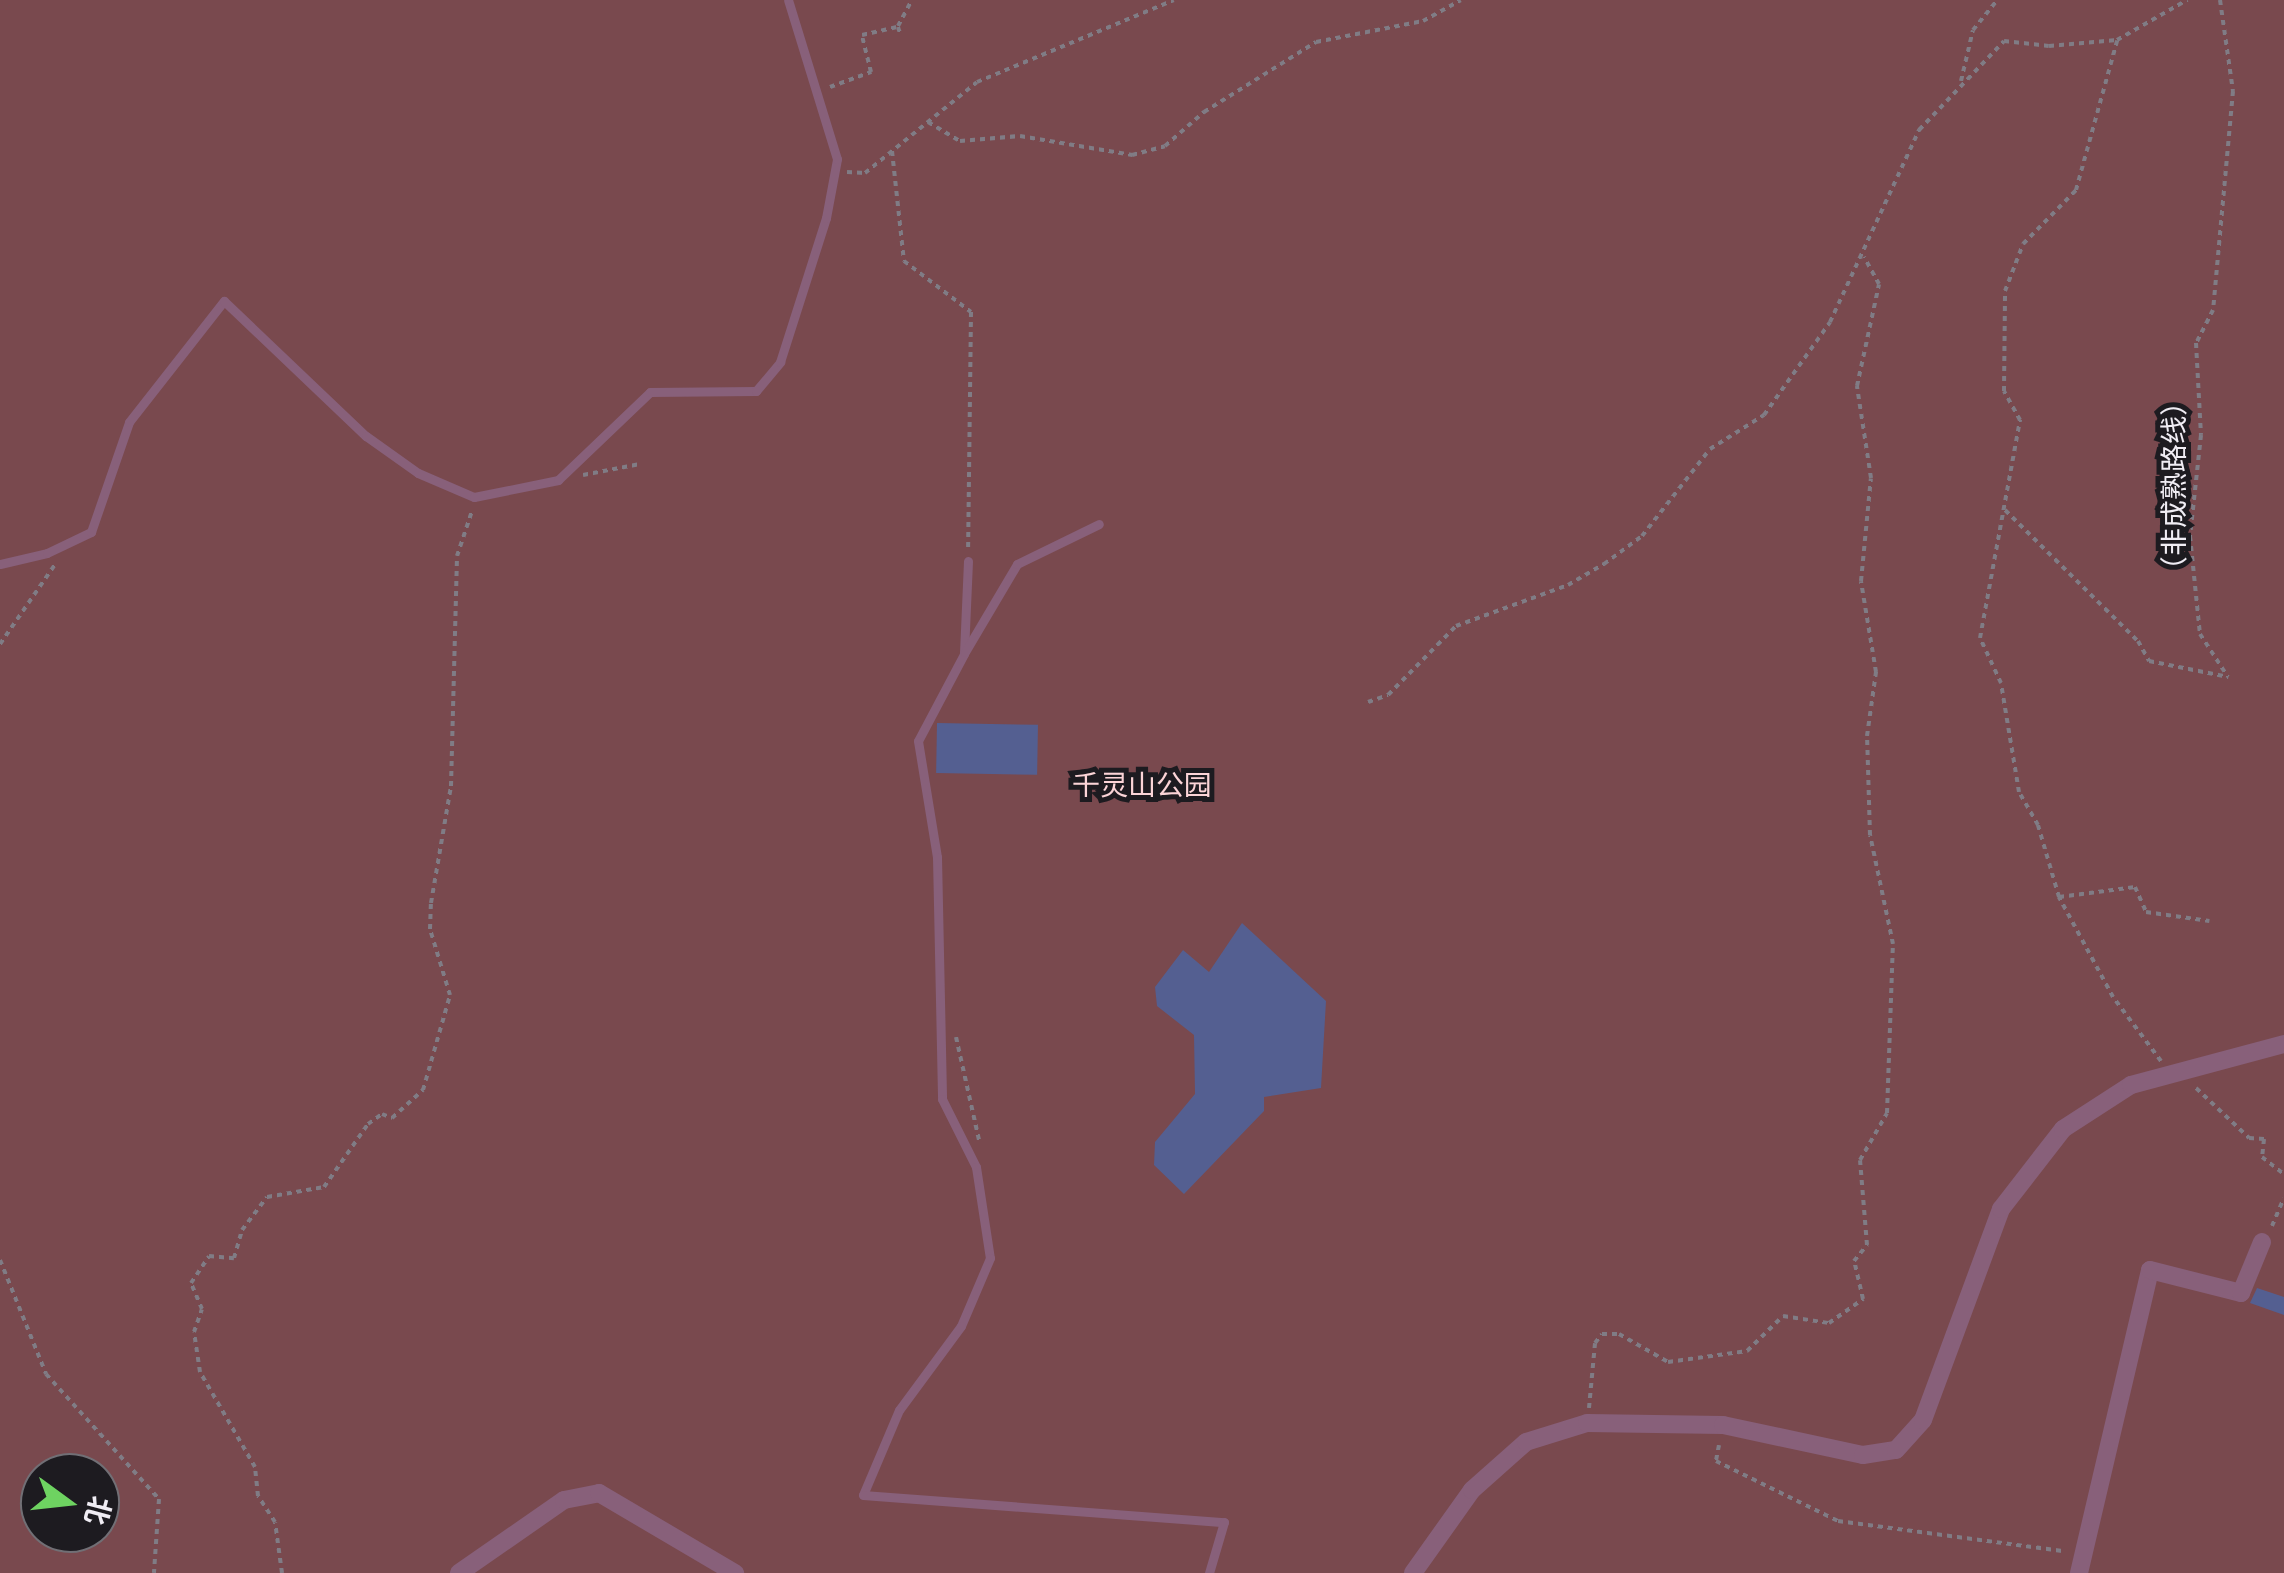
<!DOCTYPE html>
<html>
<head>
<meta charset="utf-8">
<style>
	body { margin:0 }
	#map { position:relative; width:2284px; height:1573px; overflow:hidden; background:#37323d; font-family:"Fira Sans Condensed","Noto Sans SC",sans-serif }
	div>[style] { position:absolute }
	.green>* { inset:0; background:#79494e }
	.building>* { inset:0; background:#545f91; transform-origin:0 0 }
	.path>* { height:4px; margin-top:-2px; transform-origin:0; background:repeating-linear-gradient(90deg,#807c85 0 5px,transparent 0 10px) }
	.lane>* { height:9px; margin:-4.5px; padding:0 4.5px; transform-origin:4.5px; border-radius:4.5px; background:#88607a }
	.street>* { height:18px; margin:-9px; padding:0 9px; transform-origin:9px; border-radius:9px; background:#88607a }
	span { translate:-50% -50%; white-space:nowrap; text-align:center; line-height:1.15; -webkit-text-stroke:10px #1d1b20; paint-order:stroke }
	.street-label { font-size:28px; color:#f0edf4 }
	.park-label { font-size:28px; color:#fbd4d7 }
	.north { position:absolute; left:20px; top:1453px; width:100px; height:100px; box-sizing:border-box; background:#1d1b20; border:2px solid #716f75; border-radius:50%; rotate:105deg; font-size:28px; font-weight:700; line-height:40px; text-align:center; color:#f0edf4 }
	.north::after { content:''; display:block; margin:auto; width:35px; height:45px; background:#6ed361; clip-path:polygon(50% 0,100% 100%,50% 72%,0 100%) }
</style>
</head>
<body>
<div id="map">
	<div class="green">
		<div style="clip-path:polygon(evenodd,0 0,2284px 0,2284px 1573px,0 1573px,0 0,40px 1473px,100px 1473px,100px 1533px,40px 1533px,40px 1473px)"></div>
	</div>
	<div class="building">
		<div style="left:937px;top:723px;width:101px;height:50px;rotate:1deg"></div>
		<div style="clip-path:polygon(1242px 923px,1326px 1001px,1321px 1088px,1264px 1097px,1264px 1111px,1184px 1194px,1154px 1165px,1155px 1142px,1195px 1094px,1194px 1035px,1157px 1006px,1155px 987px,1183px 950px,1209px 972px)"></div>
		<div style="clip-path:polygon(2257px 1288px,2284px 1297px,2284px 1315px,2250px 1303px)"></div>
	</div>
	<div class="path">
		<div style="left:2220px;top:0;width:92px;rotate:81.9deg"></div>
		<div style="left:2233px;top:91px;width:220px;rotate:95.2deg"></div>
		<div style="left:2213px;top:310px;width:37px;rotate:117deg"></div>
		<div style="left:2196px;top:343px;width:92px;rotate:86.9deg"></div>
		<div style="left:2201px;top:435px;width:102px;rotate:96.2deg"></div>
		<div style="left:2190px;top:536px;width:99px;rotate:84.2deg"></div>
		<div style="left:2200px;top:634px;width:51px;rotate:56.9deg"></div>
		<div style="left:898px;top:26px;width:30px;rotate:-62deg"></div>
		<div style="left:1961px;top:81px;width:52px;rotate:-76.8deg"></div>
		<div style="left:1973px;top:30px;width:38px;rotate:-51deg"></div>
		<div style="left:830px;top:87px;width:44px;rotate:-20.1deg"></div>
		<div style="left:871px;top:72px;width:38px;rotate:-104deg"></div>
		<div style="left:862px;top:35px;width:37px;rotate:-13deg"></div>
		<div style="left:898px;top:27px;width:9px;rotate:72deg"></div>
		<div style="left:928px;top:122px;width:37px;rotate:31deg"></div>
		<div style="left:960px;top:141px;width:60px;rotate:-4.8deg"></div>
		<div style="left:1020px;top:136px;width:114px;rotate:9.6deg"></div>
		<div style="left:1132px;top:155px;width:34px;rotate:-15deg"></div>
		<div style="left:1165px;top:146px;width:52px;rotate:-41.1deg"></div>
		<div style="left:1204px;top:112px;width:132px;rotate:-32deg"></div>
		<div style="left:1316px;top:42px;width:109px;rotate:-11.1deg"></div>
		<div style="left:1423px;top:21px;width:43px;rotate:-28.9deg"></div>
		<div style="left:892px;top:151px;width:111px;rotate:83.8deg"></div>
		<div style="left:904px;top:261px;width:84px;rotate:37.3deg"></div>
		<div style="left:971px;top:312px;width:235px;rotate:90.7deg"></div>
		<div style="left:847px;top:172px;width:18px;rotate:3deg"></div>
		<div style="left:865px;top:173px;width:144px;rotate:-39.1deg"></div>
		<div style="left:977px;top:82px;width:213px;rotate:-22.6deg"></div>
		<div style="left:583px;top:475px;width:58px;rotate:-10.9deg"></div>
		<div style="left:2005px;top:510px;width:187px;rotate:44.6deg"></div>
		<div style="left:2138px;top:641px;width:23px;rotate:61deg"></div>
		<div style="left:2149px;top:661px;width:81px;rotate:11.4deg"></div>
		<div style="left:0;top:644px;width:98px;rotate:-55.3deg"></div>
		<div style="left:1368px;top:702px;width:21px;rotate:-19deg"></div>
		<div style="left:1388px;top:695px;width:97px;rotate:-45.4deg"></div>
		<div style="left:1456px;top:626px;width:119px;rotate:-20.1deg"></div>
		<div style="left:1568px;top:585px;width:42px;rotate:-30.3deg"></div>
		<div style="left:1604px;top:564px;width:47px;rotate:-36.4deg"></div>
		<div style="left:1642px;top:536px;width:110px;rotate:-52deg"></div>
		<div style="left:1710px;top:449px;width:64px;rotate:-32.2deg"></div>
		<div style="left:1764px;top:415px;width:114px;rotate:-54.6deg"></div>
		<div style="left:1830px;top:322px;width:212px;rotate:-65.1deg"></div>
		<div style="left:1919px;top:130px;width:123px;rotate:-46.3deg"></div>
		<div style="left:2004px;top:41px;width:45px;rotate:6.3deg"></div>
		<div style="left:2049px;top:46px;width:68px;rotate:-5deg"></div>
		<div style="left:2117px;top:40px;width:81px;rotate:-29.7deg"></div>
		<div style="left:2059px;top:897px;width:75px;rotate:-106.3deg"></div>
		<div style="left:2038px;top:825px;width:38px;rotate:-120deg"></div>
		<div style="left:2019px;top:792px;width:110px;rotate:-99.4deg"></div>
		<div style="left:2001px;top:683px;width:50px;rotate:-115deg"></div>
		<div style="left:1980px;top:638px;width:222px;rotate:-79.6deg"></div>
		<div style="left:2020px;top:420px;width:33px;rotate:-119deg"></div>
		<div style="left:2004px;top:391px;width:100px;rotate:-89.4deg"></div>
		<div style="left:2005px;top:291px;width:50px;rotate:-69deg"></div>
		<div style="left:2023px;top:244px;width:76px;rotate:-45.5deg"></div>
		<div style="left:2076px;top:190px;width:155px;rotate:-74.6deg"></div>
		<div style="left:956px;top:1037px;width:106px;rotate:77.4deg"></div>
		<div style="left:2161px;top:1061px;width:80px;rotate:-126.9deg"></div>
		<div style="left:2113px;top:997px;width:114px;rotate:-118.4deg"></div>
		<div style="left:2059px;top:897px;width:77px;rotate:-7.5deg"></div>
		<div style="left:2135px;top:887px;width:27px;rotate:66deg"></div>
		<div style="left:2146px;top:912px;width:64px;rotate:8.1deg"></div>
		<div style="left:2196px;top:1088px;width:73px;rotate:43.3deg"></div>
		<div style="left:2249px;top:1138px;width:15px;rotate:4deg"></div>
		<div style="left:2264px;top:1139px;width:18px;rotate:96deg"></div>
		<div style="left:2262px;top:1157px;width:28px;rotate:38deg"></div>
		<div style="left:2272px;top:1226px;width:30px;rotate:-67deg"></div>
		<div style="left:0;top:1260px;width:123px;rotate:68deg"></div>
		<div style="left:46px;top:1374px;width:169px;rotate:47.9deg"></div>
		<div style="left:159px;top:1499px;width:74px;rotate:93.9deg"></div>
		<div style="left:1589px;top:1408px;width:65px;rotate:-84.7deg"></div>
		<div style="left:1595px;top:1343px;width:11px;rotate:-52deg"></div>
		<div style="left:1602px;top:1334px;width:17px"></div>
		<div style="left:1619px;top:1334px;width:56px;rotate:29.7deg"></div>
		<div style="left:1668px;top:1362px;width:80px;rotate:-7.9deg"></div>
		<div style="left:1747px;top:1351px;width:50px;rotate:-44.2deg"></div>
		<div style="left:1783px;top:1316px;width:47px;rotate:8.7deg"></div>
		<div style="left:1829px;top:1323px;width:42px;rotate:-35.2deg"></div>
		<div style="left:1863px;top:1299px;width:39px;rotate:-103deg"></div>
		<div style="left:1854px;top:1261px;width:21px;rotate:-51deg"></div>
		<div style="left:1867px;top:1245px;width:85px;rotate:-94.7deg"></div>
		<div style="left:1860px;top:1160px;width:54px;rotate:-60.1deg"></div>
		<div style="left:1887px;top:1113px;width:169px;rotate:-88deg"></div>
		<div style="left:1893px;top:944px;width:111px;rotate:-101.9deg"></div>
		<div style="left:1870px;top:835px;width:99px;rotate:-91.7deg"></div>
		<div style="left:1867px;top:736px;width:65px;rotate:-82deg"></div>
		<div style="left:1876px;top:672px;width:92px;rotate:-99.4deg"></div>
		<div style="left:1861px;top:581px;width:103px;rotate:-84.5deg"></div>
		<div style="left:1871px;top:478px;width:93px;rotate:-98.7deg"></div>
		<div style="left:1857px;top:386px;width:104px;rotate:-77.8deg"></div>
		<div style="left:1879px;top:284px;width:31px;rotate:-119deg"></div>
		<div style="left:1719px;top:1445px;width:16px;rotate:101deg"></div>
		<div style="left:1716px;top:1461px;width:136px;rotate:26.2deg"></div>
		<div style="left:1838px;top:1521px;width:228px;rotate:7.6deg"></div>
		<div style="left:282px;top:1573px;width:51px;rotate:-97.8deg"></div>
		<div style="left:275px;top:1522px;width:31px;rotate:-123deg"></div>
		<div style="left:258px;top:1496px;width:29px;rotate:-96deg"></div>
		<div style="left:255px;top:1467px;width:110px;rotate:-120.1deg"></div>
		<div style="left:200px;top:1372px;width:40px;rotate:-98.5deg"></div>
		<div style="left:194px;top:1332px;width:24px;rotate:-71deg"></div>
		<div style="left:202px;top:1309px;width:28px;rotate:-113deg"></div>
		<div style="left:191px;top:1283px;width:32px;rotate:-56deg"></div>
		<div style="left:209px;top:1256px;width:25px;rotate:5deg"></div>
		<div style="left:234px;top:1258px;width:29px;rotate:-74deg"></div>
		<div style="left:242px;top:1230px;width:41px;rotate:-52.9deg"></div>
		<div style="left:267px;top:1197px;width:58px;rotate:-10deg"></div>
		<div style="left:324px;top:1187px;width:77px;rotate:-55.1deg"></div>
		<div style="left:368px;top:1124px;width:17px;rotate:-36deg"></div>
		<div style="left:382px;top:1114px;width:11px;rotate:22deg"></div>
		<div style="left:392px;top:1118px;width:42px;rotate:-42.1deg"></div>
		<div style="left:423px;top:1090px;width:99px;rotate:-74.1deg"></div>
		<div style="left:450px;top:995px;width:69px;rotate:-106.9deg"></div>
		<div style="left:430px;top:929px;width:26px;rotate:-88deg"></div>
		<div style="left:431px;top:903px;width:119px;rotate:-80.3deg"></div>
		<div style="left:451px;top:786px;width:230px;rotate:-88.5deg"></div>
		<div style="left:457px;top:556px;width:47px;rotate:-71.6deg"></div>
	</div>
	<div class="lane">
		<div style="left:968px;top:561px;width:93px;rotate:92.5deg"></div>
		<div style="left:964px;top:654px;width:98px;rotate:117.9deg"></div>
		<div style="left:918px;top:741px;width:118px;rotate:80.7deg"></div>
		<div style="left:937px;top:857px;width:242px;rotate:88.8deg"></div>
		<div style="left:942px;top:1099px;width:76px;rotate:63.4deg"></div>
		<div style="left:976px;top:1167px;width:92px;rotate:81.3deg"></div>
		<div style="left:990px;top:1258px;width:74px;rotate:113.1deg"></div>
		<div style="left:961px;top:1326px;width:104px;rotate:126.4deg"></div>
		<div style="left:899px;top:1410px;width:92px;rotate:113deg"></div>
		<div style="left:863px;top:1495px;width:362px;rotate:4.3deg"></div>
		<div style="left:1224px;top:1522px;width:53px;rotate:106.4deg"></div>
		<div style="left:0;top:564px;width:48px;rotate:-13.2deg"></div>
		<div style="left:47px;top:553px;width:49px;rotate:-25.5deg"></div>
		<div style="left:91px;top:532px;width:116px;rotate:-70.9deg"></div>
		<div style="left:129px;top:422px;width:154px;rotate:-51.9deg"></div>
		<div style="left:224px;top:301px;width:196px;rotate:43.6deg"></div>
		<div style="left:366px;top:436px;width:64px;rotate:35.4deg"></div>
		<div style="left:418px;top:473px;width:61px;rotate:23.2deg"></div>
		<div style="left:474px;top:497px;width:86px;rotate:-11.4deg"></div>
		<div style="left:558px;top:480px;width:127px;rotate:-43.7deg"></div>
		<div style="left:650px;top:392px;width:106px;rotate:-0.5deg"></div>
		<div style="left:756px;top:391px;width:38px;rotate:-50deg"></div>
		<div style="left:780px;top:362px;width:151px;rotate:-72.3deg"></div>
		<div style="left:826px;top:218px;width:60px;rotate:-79.4deg"></div>
		<div style="left:837px;top:159px;width:166px;rotate:-107.1deg"></div>
		<div style="left:965px;top:652px;width:102px;rotate:-59.4deg"></div>
		<div style="left:1017px;top:564px;width:91px;rotate:-26deg"></div>
	</div>
	<div class="street">
		<div style="left:459px;top:1573px;width:128px;rotate:-34.8deg"></div>
		<div style="left:564px;top:1500px;width:36px;rotate:-11deg"></div>
		<div style="left:599px;top:1493px;width:158px;rotate:30.5deg"></div>
		<div style="left:1413px;top:1573px;width:102px;rotate:-54.6deg"></div>
		<div style="left:1472px;top:1490px;width:72px;rotate:-41.6deg"></div>
		<div style="left:1526px;top:1442px;width:64px;rotate:-17.3deg"></div>
		<div style="left:1587px;top:1423px;width:136px;rotate:0.8deg"></div>
		<div style="left:1723px;top:1425px;width:143px;rotate:12.1deg"></div>
		<div style="left:1863px;top:1455px;width:33px;rotate:-9deg"></div>
		<div style="left:1896px;top:1450px;width:40px;rotate:-48deg"></div>
		<div style="left:1923px;top:1420px;width:225px;rotate:-69.7deg"></div>
		<div style="left:2001px;top:1209px;width:101px;rotate:-52.2deg"></div>
		<div style="left:2063px;top:1129px;width:81px;rotate:-32.9deg"></div>
		<div style="left:2131px;top:1085px;width:158px;rotate:-15deg"></div>
		<div style="left:2079px;top:1573px;width:311px;rotate:-76.8deg"></div>
		<div style="left:2150px;top:1270px;width:94px;rotate:14.2deg"></div>
		<div style="left:2241px;top:1293px;width:55px;rotate:-67.6deg"></div>
	</div>
	<div class="street-label">
		<span style="left:2175px;top:486px;rotate:-90deg">（非成熟路线）</span>
	</div>
	<div class="park-label">
		<span style="left:1142px;top:786px">千灵山公园</span>
	</div>
	<div class="north">北</div>
</div>
</body>
</html>
